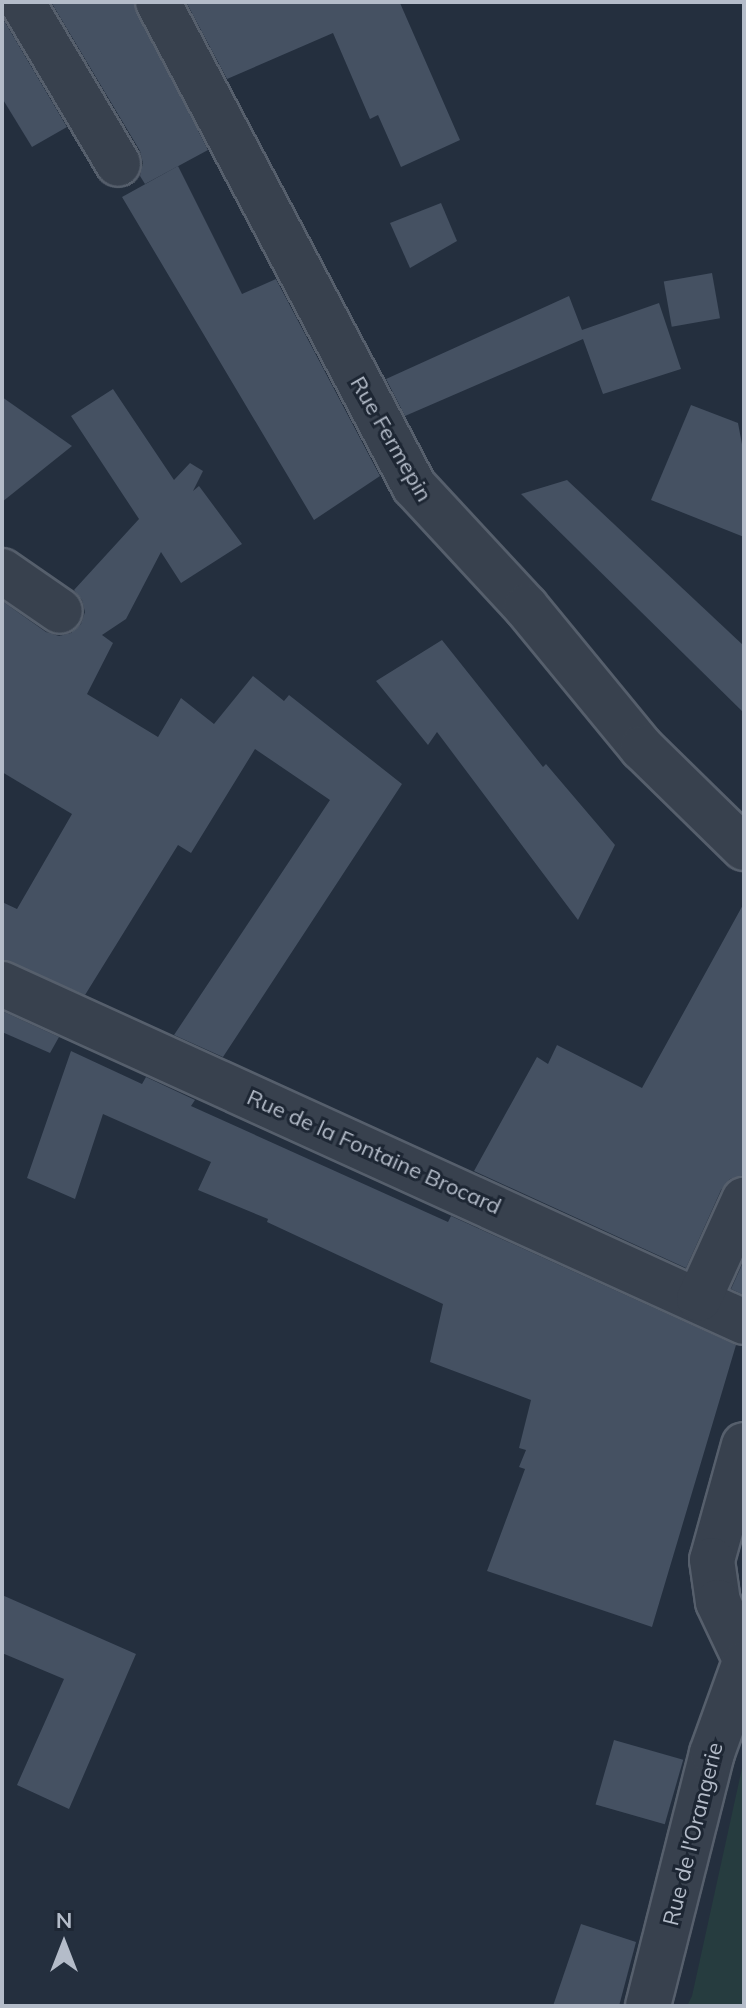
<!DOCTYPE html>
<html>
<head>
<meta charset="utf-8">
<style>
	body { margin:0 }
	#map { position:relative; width:746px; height:2008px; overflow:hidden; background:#242f3e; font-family:Mulish,sans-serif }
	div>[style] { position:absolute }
	.green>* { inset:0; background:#263c3f }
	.building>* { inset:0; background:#455162; transform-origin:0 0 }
	.roads { filter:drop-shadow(2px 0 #565f6c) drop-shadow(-2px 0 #565f6c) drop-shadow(0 2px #565f6c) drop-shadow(0 -2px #565f6c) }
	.minor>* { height:44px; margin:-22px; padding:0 22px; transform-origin:22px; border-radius:22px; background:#38414e }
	span { translate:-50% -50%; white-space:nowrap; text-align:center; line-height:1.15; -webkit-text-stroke:6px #1d2633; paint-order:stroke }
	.street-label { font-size:22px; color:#b4bcc9 }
	.frame { position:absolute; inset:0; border:4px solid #b4bcc9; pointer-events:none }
	.north { position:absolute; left:24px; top:1904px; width:80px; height:80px; -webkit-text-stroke:6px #1d2633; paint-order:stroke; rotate:0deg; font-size:22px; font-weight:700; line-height:32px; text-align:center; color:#b4bcc9 }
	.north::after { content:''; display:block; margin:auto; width:28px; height:36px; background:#b4bcc9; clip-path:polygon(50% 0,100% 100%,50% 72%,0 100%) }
</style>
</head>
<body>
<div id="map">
	<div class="green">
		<div style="clip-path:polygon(744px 1759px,744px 2006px,687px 2006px,692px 1996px)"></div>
	</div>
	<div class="building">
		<div style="clip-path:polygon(51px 2px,133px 2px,208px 150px,145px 184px,140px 176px,143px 163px,140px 151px)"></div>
		<div style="clip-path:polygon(186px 2px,403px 2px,400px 3px,460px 140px,401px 167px,378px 115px,370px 119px,333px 33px,227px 79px)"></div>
		<div style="clip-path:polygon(2px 17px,67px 127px,32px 147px,2px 98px)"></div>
		<div style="clip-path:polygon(178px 166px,242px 294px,276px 279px,380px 476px,314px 520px,122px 197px)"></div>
		<div style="clip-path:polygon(441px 203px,457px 241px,410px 268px,390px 223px)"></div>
		<div style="left:712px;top:273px;width:46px;height:49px;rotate:80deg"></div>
		<div style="clip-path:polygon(569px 296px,582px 330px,659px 303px,681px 369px,603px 394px,583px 339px,405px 416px,386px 379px)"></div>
		<div style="clip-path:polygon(113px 389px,174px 480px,190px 463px,203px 471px,193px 491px,199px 486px,242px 544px,181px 583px,161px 552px,126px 619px,102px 635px,113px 643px,87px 694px,158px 737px,181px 698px,214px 724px,253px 676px,284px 701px,289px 695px,402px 784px,223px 1057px,174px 1035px,330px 800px,255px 749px,191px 853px,178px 845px,85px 995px,2px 959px,2px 902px,17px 909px,72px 814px,2px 772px,2px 601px,46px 632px,59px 636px,71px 633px,81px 624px,85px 612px,82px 600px,74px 590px,139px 519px,71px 416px)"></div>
		<div style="clip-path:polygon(2px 397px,72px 446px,2px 502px)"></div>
		<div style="clip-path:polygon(691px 405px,738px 423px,744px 455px,744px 537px,651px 500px)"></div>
		<div style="clip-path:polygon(567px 480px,744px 646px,744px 713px,521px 494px)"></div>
		<div style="clip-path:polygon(442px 640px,543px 767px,546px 764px,615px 845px,578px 920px,437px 732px,428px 745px,376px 681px)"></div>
		<div style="clip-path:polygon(744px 903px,744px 1175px,730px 1179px,721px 1190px,686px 1268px,474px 1171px,537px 1057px,548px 1064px,557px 1045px,642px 1088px)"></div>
		<div style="clip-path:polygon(2px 1011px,59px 1037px,50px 1053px,2px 1032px)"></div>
		<div style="clip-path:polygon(71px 1051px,142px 1084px,146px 1077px,195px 1100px,191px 1106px,448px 1222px,451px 1216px,736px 1345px,652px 1627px,487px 1571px,525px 1469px,519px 1467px,526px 1450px,519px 1448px,531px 1400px,430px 1362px,443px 1304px,267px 1222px,268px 1219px,198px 1190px,211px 1162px,103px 1114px,75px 1199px,27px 1178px)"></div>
		<div style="clip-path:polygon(744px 1260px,744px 1295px,731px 1289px)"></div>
		<div style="clip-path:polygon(2px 1595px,136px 1654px,69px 1809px,17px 1785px,64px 1679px,2px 1653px)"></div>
		<div style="left:614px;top:1740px;width:72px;height:67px;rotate:16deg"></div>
		<div style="clip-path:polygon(581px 1924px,636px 1942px,619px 2006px,553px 2006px)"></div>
	</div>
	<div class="roads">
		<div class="minor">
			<div style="left:22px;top:2px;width:188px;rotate:59.3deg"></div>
			<div style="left:158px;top:2px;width:548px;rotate:62.12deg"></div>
			<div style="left:414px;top:486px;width:165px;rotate:47.2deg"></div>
			<div style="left:526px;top:607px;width:183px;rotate:50.6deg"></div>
			<div style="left:642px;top:748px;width:143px;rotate:44.4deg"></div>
			<div style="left:2px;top:571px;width:70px;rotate:34.6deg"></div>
			<div style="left:2px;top:984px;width:815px;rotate:24.49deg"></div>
			<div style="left:699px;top:1299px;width:109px;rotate:-65.6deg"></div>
			<div style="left:744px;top:1445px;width:119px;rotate:105.5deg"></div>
			<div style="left:712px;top:1560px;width:42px;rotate:81.9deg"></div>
			<div style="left:718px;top:1602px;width:61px;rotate:64.7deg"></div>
			<div style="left:648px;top:2006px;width:261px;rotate:-75.8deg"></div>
			<div style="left:712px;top:1753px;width:95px;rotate:-70.2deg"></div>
		</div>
	</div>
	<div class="street-label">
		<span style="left:391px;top:439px;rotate:60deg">Rue Fermepin</span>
		<span style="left:374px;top:1152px;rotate:24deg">Rue de la Fontaine Brocard</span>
		<span style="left:693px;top:1834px;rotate:-76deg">Rue de l'Orangerie</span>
	</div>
	<div class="frame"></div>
	<div class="north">N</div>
</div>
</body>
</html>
